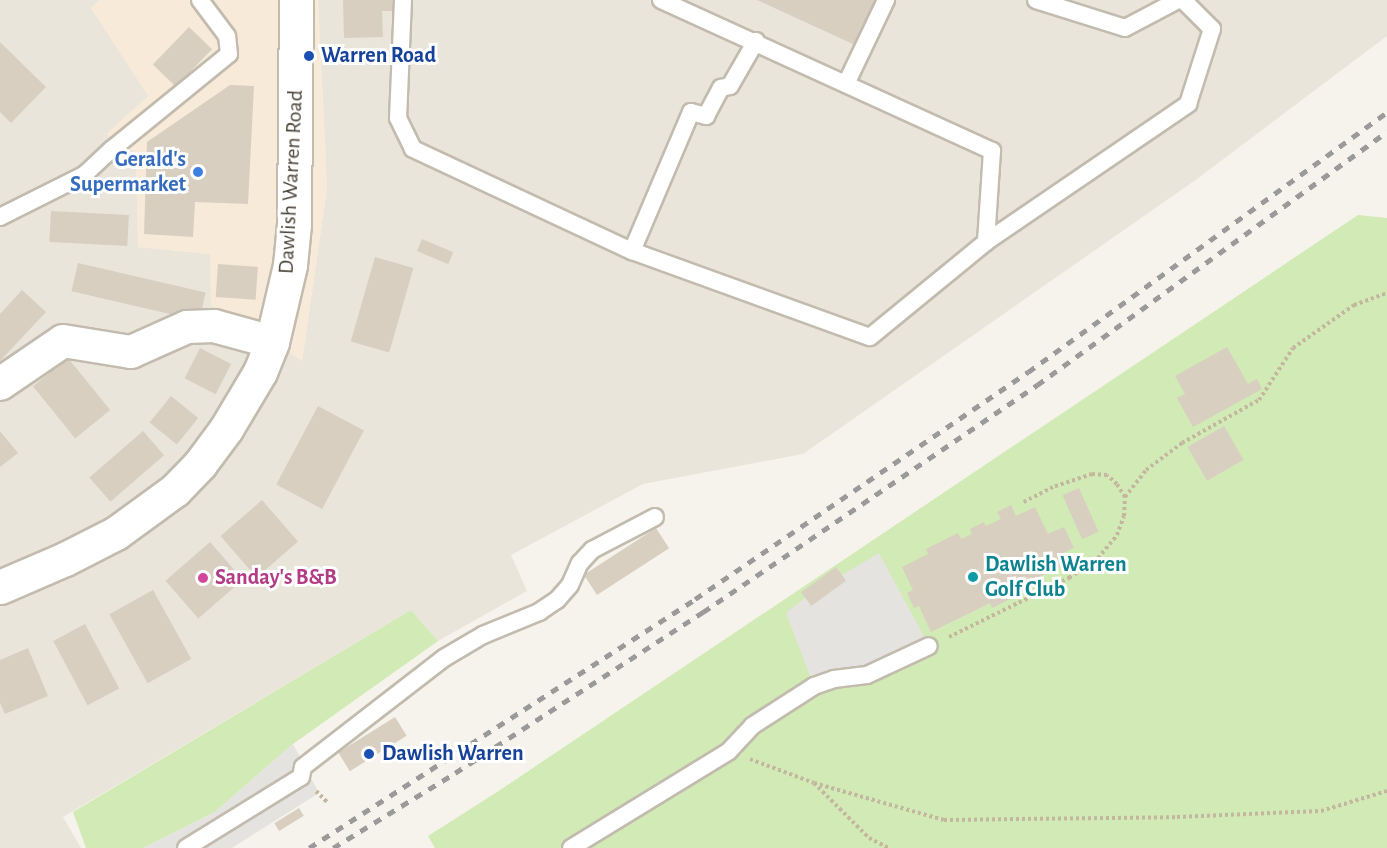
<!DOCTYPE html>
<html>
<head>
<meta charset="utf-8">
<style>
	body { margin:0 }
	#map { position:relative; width:1387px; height:848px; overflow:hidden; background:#f6f3ec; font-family:"Alegreya Sans",sans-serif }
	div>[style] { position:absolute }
	.residential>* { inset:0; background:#eae5da }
	.commercial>* { inset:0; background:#f7ead8 }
	.green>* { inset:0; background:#d2eab5 }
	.parking>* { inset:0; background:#e5e3e0 }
	.building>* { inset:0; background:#d8cfc1; transform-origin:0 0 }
	.path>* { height:4px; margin-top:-2px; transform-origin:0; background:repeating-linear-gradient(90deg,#c4b79f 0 3px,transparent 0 6px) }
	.roads { filter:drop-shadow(2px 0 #c2bbae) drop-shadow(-2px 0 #c2bbae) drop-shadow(0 2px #c2bbae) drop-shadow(0 -2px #c2bbae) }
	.service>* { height:16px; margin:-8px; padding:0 8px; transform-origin:8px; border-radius:8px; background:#fff }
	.minor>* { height:32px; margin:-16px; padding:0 16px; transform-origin:16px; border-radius:16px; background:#fff }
	.tertiary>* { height:33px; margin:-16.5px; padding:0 16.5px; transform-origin:16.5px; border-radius:16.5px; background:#fff }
	.rail>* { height:4.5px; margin-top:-2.25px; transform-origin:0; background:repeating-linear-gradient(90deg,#9a9a9a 0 8px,transparent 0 16px) }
	.dots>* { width:16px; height:16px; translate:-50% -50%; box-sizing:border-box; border:3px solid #fff; border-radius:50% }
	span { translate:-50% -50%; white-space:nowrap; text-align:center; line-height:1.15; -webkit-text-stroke:6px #fff; paint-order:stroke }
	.transit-label { font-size:22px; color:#164399; font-weight:700 }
	.left { translate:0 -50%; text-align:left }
	.shop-label { font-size:22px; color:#366cbe; font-weight:700 }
	.right { translate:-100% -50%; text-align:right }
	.street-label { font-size:22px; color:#4b4439 }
	.culture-label { font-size:22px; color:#0d838f; font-weight:700 }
	.hotel-label { font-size:22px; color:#b23c85; font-weight:700 }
</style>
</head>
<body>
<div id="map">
	<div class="residential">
		<div style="clip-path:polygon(0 0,100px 0,91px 8px,149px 96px,136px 152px,138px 247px,210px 254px,244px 321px,302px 361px,327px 188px,318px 0,1387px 0,1387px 36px,1197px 179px,803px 454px,643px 484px,511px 555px,527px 591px,438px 641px,411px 610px,63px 817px,81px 848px,0 848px)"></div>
	</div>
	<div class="commercial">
		<div style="clip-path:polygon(100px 0,318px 0,327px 188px,302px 361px,244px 321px,211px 305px,210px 254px,138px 247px,136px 153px,106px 134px,148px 96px,91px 8px)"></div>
	</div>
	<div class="green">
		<div style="clip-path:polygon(1358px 215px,1387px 218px,1387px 848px,435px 848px,428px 836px,497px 792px)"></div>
		<div style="clip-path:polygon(411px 610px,438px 641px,293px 744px,215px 812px,143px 848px,86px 848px,73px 812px)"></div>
	</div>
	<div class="parking">
		<div style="clip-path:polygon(879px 553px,929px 646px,814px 686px,786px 613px,805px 598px,845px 580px,842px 575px)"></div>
		<div style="clip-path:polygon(293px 744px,319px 793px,232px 848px,143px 848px,215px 812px)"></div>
	</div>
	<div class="building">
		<div style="clip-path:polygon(343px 0,396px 0,396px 11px,382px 11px,383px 37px,344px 38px)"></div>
		<div style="clip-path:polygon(757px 0,875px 0,855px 45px)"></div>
		<div style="left:189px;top:27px;width:32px;height:52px;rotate:44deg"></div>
		<div style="clip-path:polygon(0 42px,46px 87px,11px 123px,0 112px)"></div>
		<div style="clip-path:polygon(230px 85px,254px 86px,248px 204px,195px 202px,193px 237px,144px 234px,147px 142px)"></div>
		<div style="left:51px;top:211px;width:78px;height:31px;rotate:3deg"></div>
		<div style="left:422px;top:239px;width:34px;height:13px;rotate:23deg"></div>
		<div style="left:375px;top:257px;width:40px;height:88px;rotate:16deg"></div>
		<div style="left:78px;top:263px;width:131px;height:29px;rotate:13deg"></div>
		<div style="left:218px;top:264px;width:40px;height:33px;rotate:4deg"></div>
		<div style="clip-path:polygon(22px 290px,46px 312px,0 361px,0 314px)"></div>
		<div style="clip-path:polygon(1227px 347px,1248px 384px,1257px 379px,1262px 389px,1193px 427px,1177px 398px,1185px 394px,1175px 376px)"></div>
		<div style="left:200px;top:348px;width:35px;height:34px;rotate:27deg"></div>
		<div style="left:68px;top:358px;width:67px;height:45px;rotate:51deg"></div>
		<div style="left:171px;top:396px;width:35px;height:34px;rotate:39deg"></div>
		<div style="left:318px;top:406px;width:52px;height:89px;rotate:28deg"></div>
		<div style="left:1224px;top:426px;width:39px;height:42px;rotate:60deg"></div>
		<div style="clip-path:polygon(0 431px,18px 453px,0 467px)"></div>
		<div style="left:143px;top:431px;width:32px;height:71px;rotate:49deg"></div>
		<div style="left:1079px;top:488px;width:48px;height:18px;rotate:66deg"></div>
		<div style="left:262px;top:500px;width:55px;height:55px;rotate:49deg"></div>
		<div style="clip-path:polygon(1011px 505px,1016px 516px,1035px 507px,1048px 534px,1064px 527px,1074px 548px,1057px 556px,1062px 566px,1021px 586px,1024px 592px,992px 608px,990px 603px,931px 632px,919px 606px,914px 608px,907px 593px,913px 590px,902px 567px,928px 554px,926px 549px,958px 533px,961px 539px,972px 534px,970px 529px,984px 522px,986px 526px,1001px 519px,997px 512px)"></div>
		<div style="left:656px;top:528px;width:24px;height:86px;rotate:57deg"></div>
		<div style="left:210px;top:542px;width:50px;height:59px;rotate:49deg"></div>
		<div style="left:836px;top:567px;width:17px;height:43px;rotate:54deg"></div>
		<div style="left:153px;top:590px;width:79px;height:50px;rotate:61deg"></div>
		<div style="left:85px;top:624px;width:73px;height:36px;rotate:62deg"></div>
		<div style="clip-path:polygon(28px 648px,48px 696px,5px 714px,0 703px,0 660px)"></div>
		<div style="left:395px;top:717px;width:22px;height:67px;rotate:58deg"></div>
		<div style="left:299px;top:808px;width:9px;height:29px;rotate:58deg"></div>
	</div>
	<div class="path">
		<div style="left:1125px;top:497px;width:34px;rotate:-52deg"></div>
		<div style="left:1146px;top:470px;width:45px;rotate:-36.9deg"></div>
		<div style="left:1182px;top:443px;width:88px;rotate:-29.2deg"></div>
		<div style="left:1259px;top:400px;width:62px;rotate:-56.8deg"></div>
		<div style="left:1293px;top:348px;width:75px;rotate:-35.2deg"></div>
		<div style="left:1354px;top:305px;width:35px;rotate:-20deg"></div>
		<div style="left:949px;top:637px;width:134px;rotate:-26.2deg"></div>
		<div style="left:1069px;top:578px;width:35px;rotate:-35deg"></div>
		<div style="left:1098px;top:558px;width:30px;rotate:-50deg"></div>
		<div style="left:1117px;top:535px;width:20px;rotate:-70deg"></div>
		<div style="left:1124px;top:516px;width:19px;rotate:-87deg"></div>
		<div style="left:1125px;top:497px;width:15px;rotate:-122deg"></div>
		<div style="left:1117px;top:484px;width:13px;rotate:-138deg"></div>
		<div style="left:1107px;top:475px;width:15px;rotate:-176deg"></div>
		<div style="left:1092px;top:474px;width:41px;rotate:161.6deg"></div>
		<div style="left:1053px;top:487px;width:33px;rotate:153deg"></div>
		<div style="left:750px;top:759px;width:68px;rotate:20.6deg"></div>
		<div style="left:814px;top:783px;width:78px;rotate:45deg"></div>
		<div style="left:869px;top:838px;width:22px;rotate:27deg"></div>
		<div style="left:814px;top:783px;width:135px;rotate:15.9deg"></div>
		<div style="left:944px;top:820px;width:233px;rotate:-0.7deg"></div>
		<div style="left:1177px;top:817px;width:144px;rotate:-2.4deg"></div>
		<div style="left:1321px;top:811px;width:69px;rotate:-16.9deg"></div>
		<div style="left:316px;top:791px;width:17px;rotate:45deg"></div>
	</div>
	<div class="roads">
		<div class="service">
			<div style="left:403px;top:0;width:118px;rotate:92.4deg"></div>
			<div style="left:398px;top:118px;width:34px;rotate:64deg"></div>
			<div style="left:413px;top:149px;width:242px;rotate:25deg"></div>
			<div style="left:632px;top:251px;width:253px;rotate:19.9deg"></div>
			<div style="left:870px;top:337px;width:150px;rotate:-39.3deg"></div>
			<div style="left:986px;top:242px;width:245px;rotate:-34.3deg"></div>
			<div style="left:1188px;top:104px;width:79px;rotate:-72.3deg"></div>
			<div style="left:1212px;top:29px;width:41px;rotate:-135deg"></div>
			<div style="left:661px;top:0;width:364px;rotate:24.5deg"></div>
			<div style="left:992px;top:151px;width:91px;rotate:93.8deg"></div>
			<div style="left:1036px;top:0;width:93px;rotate:17.5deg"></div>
			<div style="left:1125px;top:28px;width:60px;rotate:-27.8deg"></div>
			<div style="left:846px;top:84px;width:93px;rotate:-64.5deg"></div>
			<div style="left:0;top:217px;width:94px;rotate:-26.6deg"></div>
			<div style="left:84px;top:175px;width:37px;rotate:-43deg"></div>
			<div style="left:111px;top:150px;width:152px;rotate:-39.1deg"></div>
			<div style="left:229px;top:54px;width:18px;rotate:-96deg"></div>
			<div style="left:227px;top:36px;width:45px;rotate:-126.9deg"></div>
			<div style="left:632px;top:251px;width:151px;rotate:-67deg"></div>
			<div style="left:691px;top:112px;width:16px;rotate:15deg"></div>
			<div style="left:706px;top:116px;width:32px;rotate:-62deg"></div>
			<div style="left:721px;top:88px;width:9px;rotate:-13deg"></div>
			<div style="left:730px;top:86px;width:52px;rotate:-60deg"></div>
			<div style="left:186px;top:848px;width:135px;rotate:-31.7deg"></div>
			<div style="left:301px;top:777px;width:10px;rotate:-79deg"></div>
			<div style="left:303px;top:767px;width:178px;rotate:-37.7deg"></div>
			<div style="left:444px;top:658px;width:45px;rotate:-30.5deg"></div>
			<div style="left:483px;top:635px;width:61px;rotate:-22.3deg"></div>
			<div style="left:539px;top:612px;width:22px;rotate:-34deg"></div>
			<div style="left:557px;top:600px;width:20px;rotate:-49deg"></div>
			<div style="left:570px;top:585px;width:24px;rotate:-66deg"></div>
			<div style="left:580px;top:563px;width:18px;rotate:-47deg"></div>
			<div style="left:592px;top:550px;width:71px;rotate:-27.6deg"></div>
			<div style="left:571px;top:848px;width:185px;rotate:-31.5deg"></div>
			<div style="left:729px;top:751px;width:34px;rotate:-47deg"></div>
			<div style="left:752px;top:726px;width:74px;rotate:-32.8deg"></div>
			<div style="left:814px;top:686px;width:21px;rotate:-19deg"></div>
			<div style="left:834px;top:679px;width:33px;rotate:-7deg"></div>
			<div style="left:867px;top:675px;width:68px;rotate:-25.1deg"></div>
		</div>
		<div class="minor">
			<div style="left:0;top:384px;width:76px;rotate:-34.3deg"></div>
			<div style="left:63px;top:341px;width:69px;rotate:9.2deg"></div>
			<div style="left:131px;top:352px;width:61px;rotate:-24.1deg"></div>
			<div style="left:187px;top:327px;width:27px;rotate:-2deg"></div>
			<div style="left:214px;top:326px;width:60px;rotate:15.4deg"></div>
		</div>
		<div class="tertiary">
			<div style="left:0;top:587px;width:71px;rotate:-23.3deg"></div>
			<div style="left:65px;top:559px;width:57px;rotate:-27deg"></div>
			<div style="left:116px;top:533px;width:73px;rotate:-36.1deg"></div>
			<div style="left:175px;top:490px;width:36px;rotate:-46deg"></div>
			<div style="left:200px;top:464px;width:44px;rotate:-53.4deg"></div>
			<div style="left:226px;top:429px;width:66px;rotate:-59.2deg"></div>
			<div style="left:260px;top:372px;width:32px;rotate:-68deg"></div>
			<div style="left:272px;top:342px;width:79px;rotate:-76.8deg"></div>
			<div style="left:290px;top:265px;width:41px;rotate:-84.4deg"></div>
			<div style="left:294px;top:224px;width:224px;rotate:-89.5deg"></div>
		</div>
	</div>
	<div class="rail">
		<div style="left:309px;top:848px;width:459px;rotate:-32.8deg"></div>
		<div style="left:695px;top:599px;width:403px;rotate:-34.3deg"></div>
		<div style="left:1028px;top:372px;width:443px;rotate:-35.9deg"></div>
		<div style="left:333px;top:848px;width:143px;rotate:-31.6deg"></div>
		<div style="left:455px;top:773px;width:296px;rotate:-33deg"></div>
		<div style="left:703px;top:612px;width:404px;rotate:-34.2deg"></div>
		<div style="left:1037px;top:385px;width:432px;rotate:-35.9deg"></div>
	</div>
	<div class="dots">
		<div style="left:309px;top:56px;background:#1a4fb4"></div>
		<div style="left:198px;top:172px;background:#3f7fe0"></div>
		<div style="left:973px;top:577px;background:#0f9aa8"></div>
		<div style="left:203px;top:578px;background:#d1479c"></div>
		<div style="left:369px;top:754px;background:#1a4fb4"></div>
	</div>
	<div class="transit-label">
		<span class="left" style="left:321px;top:56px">Warren Road</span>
		<span class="left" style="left:382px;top:754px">Dawlish Warren</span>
	</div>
	<div class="shop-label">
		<span class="right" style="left:186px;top:172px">Gerald's<br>Supermarket</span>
	</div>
	<div class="street-label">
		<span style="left:291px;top:182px;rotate:-87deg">Dawlish Warren Road</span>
	</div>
	<div class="culture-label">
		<span class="left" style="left:985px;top:577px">Dawlish Warren<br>Golf Club</span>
	</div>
	<div class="hotel-label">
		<span class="left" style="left:215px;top:578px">Sanday's B&amp;B</span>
	</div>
</div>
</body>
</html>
